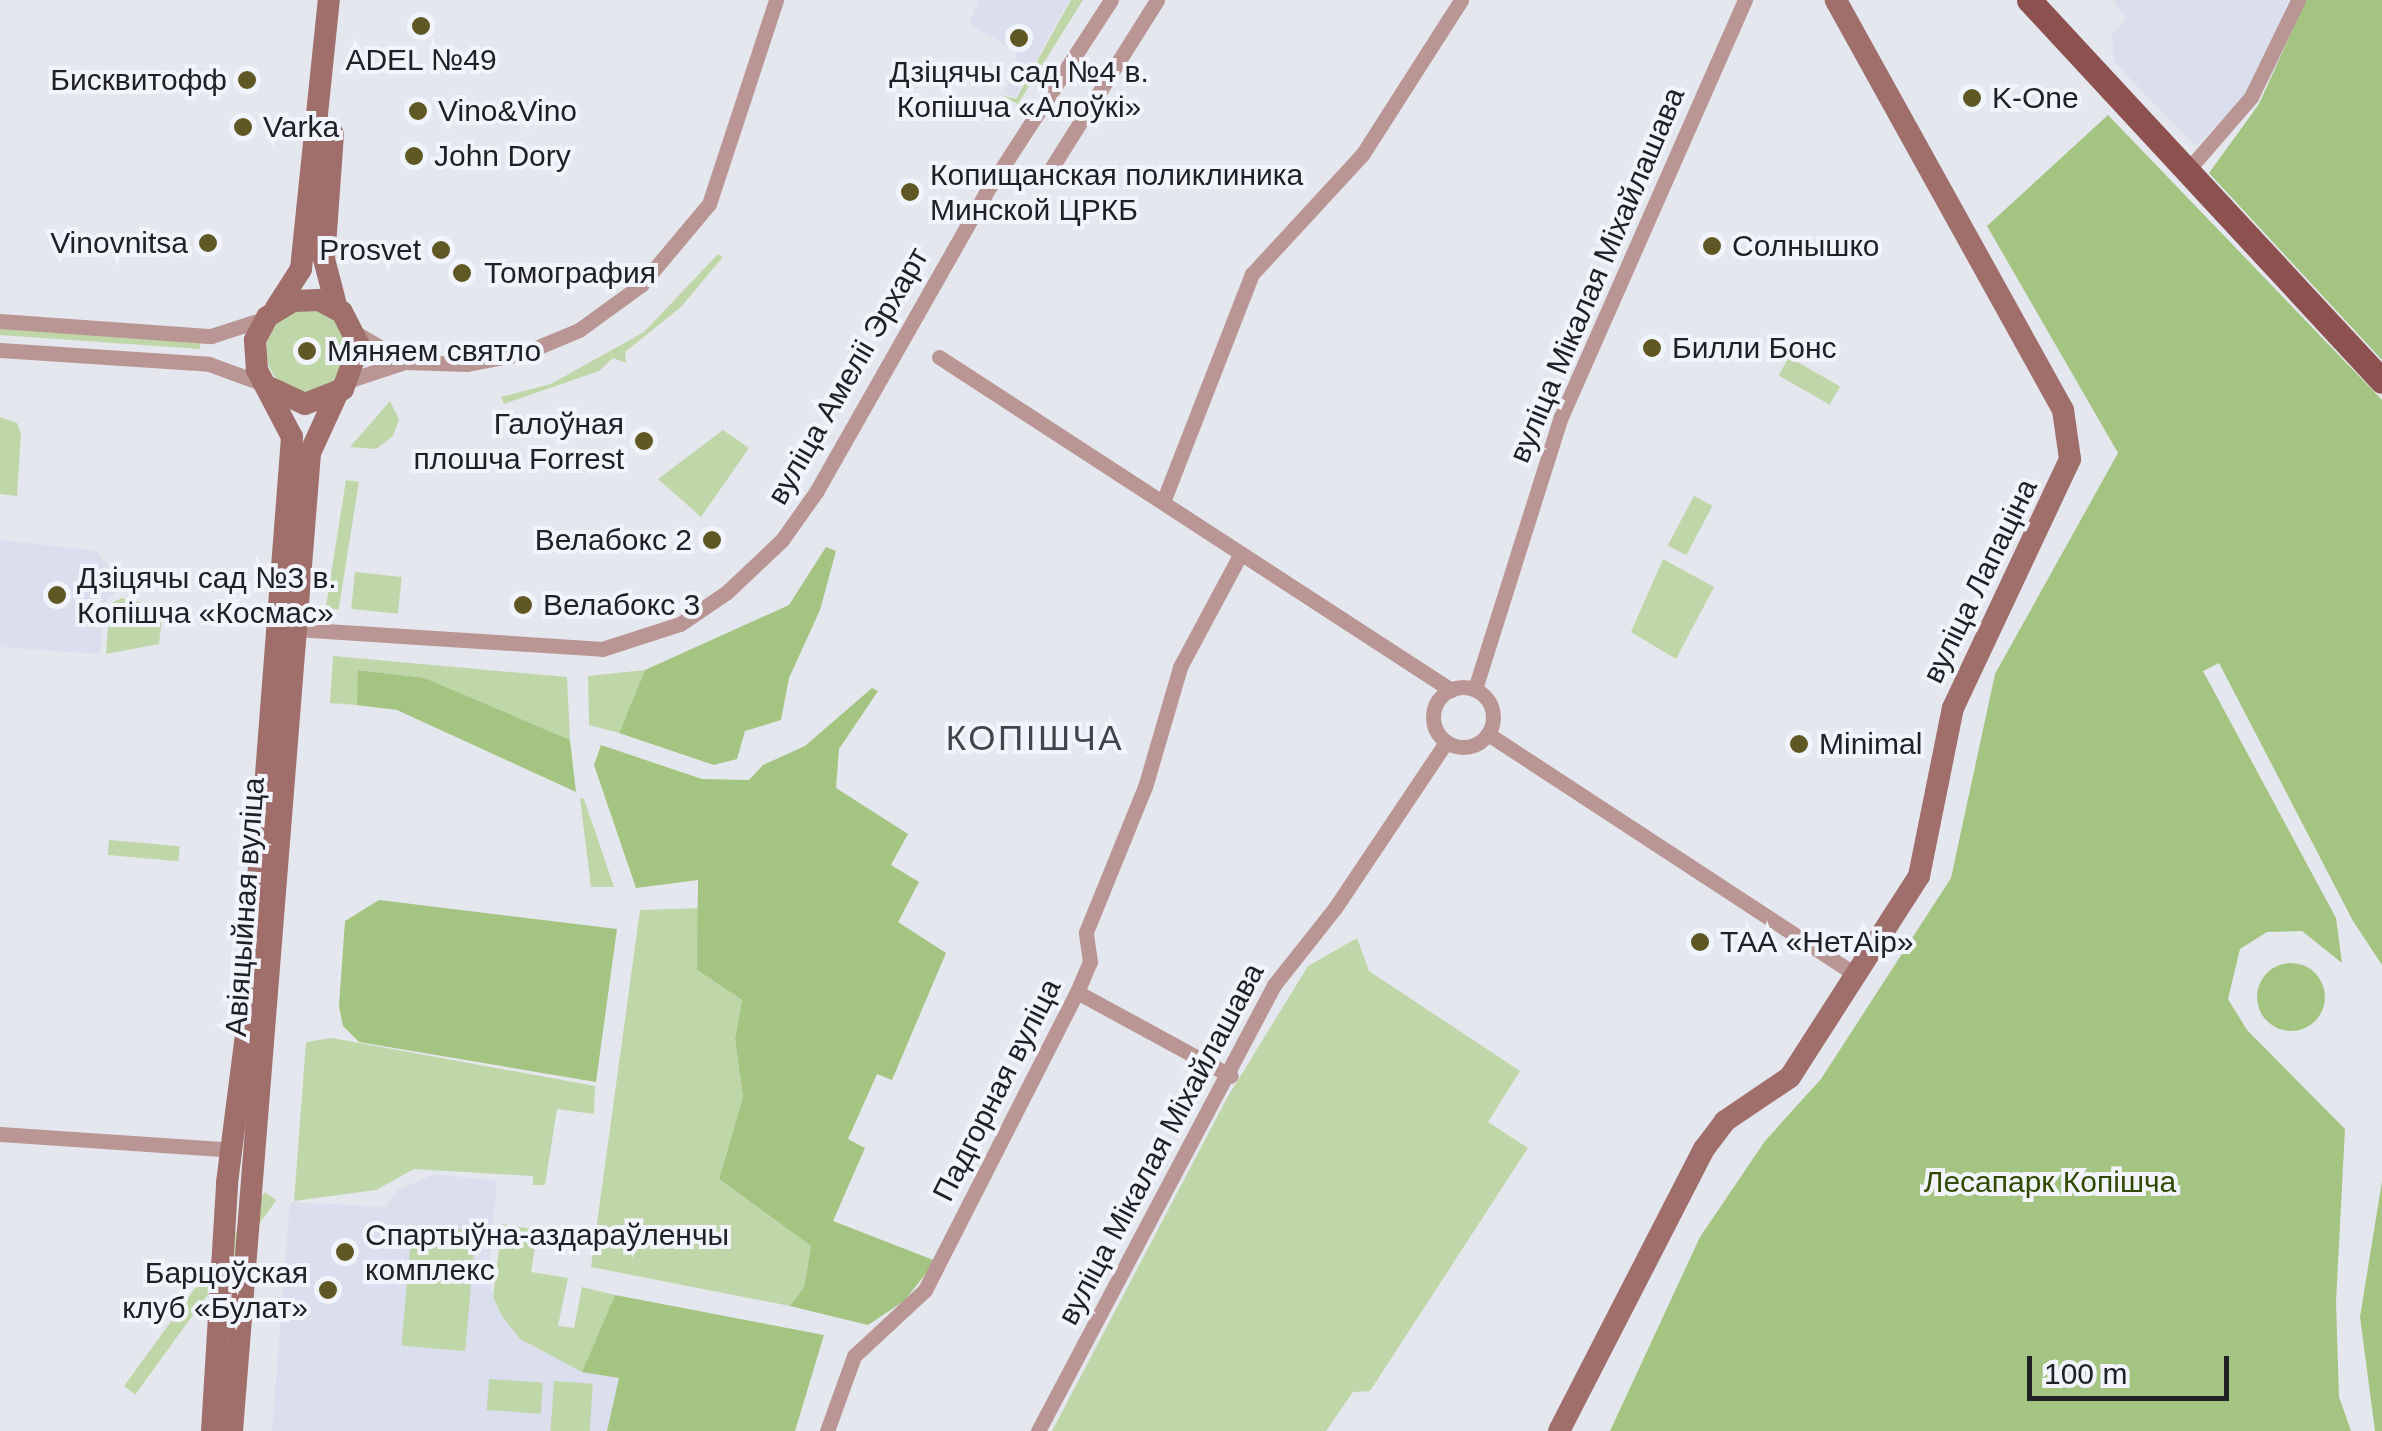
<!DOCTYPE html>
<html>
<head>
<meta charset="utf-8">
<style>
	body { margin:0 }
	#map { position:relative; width:2382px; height:1431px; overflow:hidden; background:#e5e7ee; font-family:Helvetica,sans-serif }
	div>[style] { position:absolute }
	.built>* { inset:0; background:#dadeed }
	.green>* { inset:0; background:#bfd7a8; transform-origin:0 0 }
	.round { border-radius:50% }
	.forest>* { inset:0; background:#a4c482 }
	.street>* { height:15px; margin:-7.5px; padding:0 7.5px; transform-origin:7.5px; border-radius:7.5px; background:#b99693 }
	.street>.ring { margin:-7.5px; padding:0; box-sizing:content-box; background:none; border:15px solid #b99693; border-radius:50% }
	.secondary>* { height:22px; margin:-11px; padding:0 11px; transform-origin:11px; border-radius:11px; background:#a06e6b }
	.primary>* { height:25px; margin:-12.5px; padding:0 12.5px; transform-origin:12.5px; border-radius:12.5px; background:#8d514f }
	.dots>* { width:28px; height:28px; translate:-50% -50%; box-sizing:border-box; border:5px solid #f2f4fc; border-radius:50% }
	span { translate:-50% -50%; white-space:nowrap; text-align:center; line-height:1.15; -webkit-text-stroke:8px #f2f4fc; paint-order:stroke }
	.poi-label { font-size:30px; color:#202124 }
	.right { translate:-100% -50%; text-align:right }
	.left { translate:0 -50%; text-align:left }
	.street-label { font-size:30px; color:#202124 }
	.park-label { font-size:30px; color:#304b01 }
	.quarter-label { font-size:35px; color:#43444a; letter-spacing:2.5px }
	.scale { position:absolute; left:2027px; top:1356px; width:202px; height:45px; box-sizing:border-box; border:5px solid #202124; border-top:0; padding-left:12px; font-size:30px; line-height:35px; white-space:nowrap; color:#202124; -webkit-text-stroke:8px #f2f4fc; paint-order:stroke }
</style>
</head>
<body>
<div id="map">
	<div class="built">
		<div style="clip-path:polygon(978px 0,1069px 0,1015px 98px,1004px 91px,1018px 68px,1015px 51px,970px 24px)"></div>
		<div style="clip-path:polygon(2112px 0,2289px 0,2250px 93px,2195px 146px,2114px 62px,2112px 33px,2127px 19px)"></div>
		<div style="clip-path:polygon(0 540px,97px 551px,123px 587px,104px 603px,100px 654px,0 647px)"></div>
		<div style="clip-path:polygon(435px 1174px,497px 1181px,488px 1274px,493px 1297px,520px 1339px,582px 1372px,619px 1378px,607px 1431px,272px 1431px,290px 1202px,385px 1207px,399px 1189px)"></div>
	</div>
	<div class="green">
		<div style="clip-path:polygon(1071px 0,1083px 0,1018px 104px,1001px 95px,1016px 99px)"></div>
		<div style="clip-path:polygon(718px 254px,723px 257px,681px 307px,625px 352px,626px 363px,613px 358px,599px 371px,504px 404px,501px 397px,551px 384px,644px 332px)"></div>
		<div class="round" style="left:266px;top:310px;width:82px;height:82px"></div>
		<div style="left:0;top:328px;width:201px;height:7px;rotate:4deg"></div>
		<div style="left:1789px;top:357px;width:59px;height:21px;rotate:30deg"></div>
		<div style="clip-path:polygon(390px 401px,399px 419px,393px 436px,376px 449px,350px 447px)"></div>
		<div style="clip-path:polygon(0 417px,17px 423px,21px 434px,17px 496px,0 494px)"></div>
		<div style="clip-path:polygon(723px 430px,749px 448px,701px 517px,658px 479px)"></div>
		<div style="left:346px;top:480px;width:13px;height:129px;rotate:9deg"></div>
		<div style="left:1694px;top:496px;width:21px;height:56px;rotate:28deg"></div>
		<div style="clip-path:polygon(1663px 559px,1714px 587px,1676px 659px,1631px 632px)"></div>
		<div style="left:355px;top:572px;width:47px;height:37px;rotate:6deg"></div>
		<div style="clip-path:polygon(122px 598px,163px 608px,159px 644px,106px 654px,110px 604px)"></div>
		<div style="clip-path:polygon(333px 656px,567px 677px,570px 740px,425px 678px,359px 670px,357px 705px,330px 703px)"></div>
		<div style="clip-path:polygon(645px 670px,619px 733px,589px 725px,588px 676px)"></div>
		<div style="clip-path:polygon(580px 798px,584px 799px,614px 887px,591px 887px)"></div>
		<div style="left:109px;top:840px;width:71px;height:15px;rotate:5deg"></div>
		<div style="clip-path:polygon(702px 908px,697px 970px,742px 1000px,735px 1039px,743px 1097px,719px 1179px,811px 1246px,804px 1287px,790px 1306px,591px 1267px,640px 910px)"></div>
		<div style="clip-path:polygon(1357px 938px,1369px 971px,1520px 1071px,1488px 1122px,1528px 1148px,1370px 1391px,1353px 1392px,1326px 1431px,1052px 1431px,1227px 1098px,1308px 966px)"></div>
		<div style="clip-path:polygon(332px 1038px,595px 1086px,594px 1114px,557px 1109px,545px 1185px,533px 1185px,533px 1176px,414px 1169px,376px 1190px,294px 1201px,306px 1042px)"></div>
		<div style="left:265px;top:1192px;width:14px;height:240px;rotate:36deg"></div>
		<div style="clip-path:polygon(502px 1224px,538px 1230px,531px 1272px,568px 1278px,558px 1326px,574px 1328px,582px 1287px,615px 1295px,582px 1372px,520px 1339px,502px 1316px,493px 1297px)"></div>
		<div style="left:412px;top:1225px;width:64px;height:121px;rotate:5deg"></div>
		<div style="left:489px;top:1379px;width:54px;height:31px;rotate:4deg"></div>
		<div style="left:554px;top:1381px;width:39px;height:50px;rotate:4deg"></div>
	</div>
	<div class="forest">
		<div style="clip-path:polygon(2306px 0,2382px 0,2382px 360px,2209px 173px,2259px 104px)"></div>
		<div style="clip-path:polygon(2108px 115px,2382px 400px,2382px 965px,2353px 921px,2219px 663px,2203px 671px,2336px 918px,2342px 963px,2302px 931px,2267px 932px,2240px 949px,2228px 999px,2247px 1030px,2345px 1129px,2336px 1302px,2339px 1397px,2351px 1431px,1610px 1431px,1700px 1237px,1765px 1141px,1821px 1079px,1951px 878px,1995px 674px,2118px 453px,1987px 226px)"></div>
		<div style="clip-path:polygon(826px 547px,836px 551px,820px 610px,789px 678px,781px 720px,745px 731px,737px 759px,714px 765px,619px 733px,645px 670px,789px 605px)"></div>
		<div style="clip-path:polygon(358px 670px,425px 678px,570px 740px,576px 792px,397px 710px,357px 705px)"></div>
		<div style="clip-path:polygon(872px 688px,878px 691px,839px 749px,836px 788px,908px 834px,891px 865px,919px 882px,898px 922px,946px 953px,892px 1080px,877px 1074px,848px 1139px,865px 1148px,833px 1221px,936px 1261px,904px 1301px,868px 1325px,790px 1306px,804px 1287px,811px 1246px,719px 1179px,743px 1097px,735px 1039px,742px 1000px,697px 970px,698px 880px,636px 888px,594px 765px,601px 745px,702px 779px,749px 780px,763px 765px,805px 746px)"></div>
		<div style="clip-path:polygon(379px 900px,617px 929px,596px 1082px,359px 1042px,343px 1026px,339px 1006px,345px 921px)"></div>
		<div class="round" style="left:2257px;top:963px;width:68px;height:68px"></div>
		<div style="clip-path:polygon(2382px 1181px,2382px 1431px,2375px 1431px,2360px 1317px)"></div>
		<div style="clip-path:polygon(615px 1295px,824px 1335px,795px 1431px,607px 1431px,619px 1378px,582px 1372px)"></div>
	</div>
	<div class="street">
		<div style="left:1052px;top:167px;width:197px;rotate:-57.8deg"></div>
		<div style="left:2187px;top:171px;width:98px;rotate:-49.1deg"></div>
		<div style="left:2251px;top:97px;width:108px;rotate:-64.1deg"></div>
		<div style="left:0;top:321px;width:212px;rotate:4.1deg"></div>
		<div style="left:211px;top:336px;width:56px;rotate:-17.8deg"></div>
		<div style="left:356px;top:333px;width:57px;rotate:30.6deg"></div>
		<div style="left:0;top:350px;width:209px;rotate:3.8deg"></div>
		<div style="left:209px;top:364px;width:55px;rotate:20.1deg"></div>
		<div style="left:939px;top:357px;width:611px;rotate:33.04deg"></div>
		<div style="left:350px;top:380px;width:58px;rotate:-18.1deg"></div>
		<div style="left:405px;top:362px;width:62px;rotate:1.8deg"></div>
		<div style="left:467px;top:364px;width:58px;rotate:-10.9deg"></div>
		<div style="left:524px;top:353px;width:60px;rotate:-22.7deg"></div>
		<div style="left:579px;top:330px;width:77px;rotate:-36deg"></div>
		<div style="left:641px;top:285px;width:106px;rotate:-50deg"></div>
		<div style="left:709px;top:204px;width:215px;rotate:-71.8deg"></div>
		<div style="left:1163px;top:502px;width:245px;rotate:-68.7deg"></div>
		<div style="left:1252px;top:274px;width:162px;rotate:-47.3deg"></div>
		<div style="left:1362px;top:155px;width:184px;rotate:-57.4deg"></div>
		<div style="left:295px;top:629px;width:308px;rotate:3.7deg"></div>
		<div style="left:602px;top:649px;width:82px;rotate:-17.8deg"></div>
		<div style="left:680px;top:624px;width:57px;rotate:-34.2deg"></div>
		<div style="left:727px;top:592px;width:76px;rotate:-43.4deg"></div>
		<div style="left:782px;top:540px;width:59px;rotate:-54.7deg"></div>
		<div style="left:816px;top:492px;width:343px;rotate:-60.4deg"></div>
		<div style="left:985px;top:194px;width:231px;rotate:-57deg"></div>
		<div class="ring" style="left:1433px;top:687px;width:45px;height:45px"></div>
		<div style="left:1475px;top:689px;width:285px;rotate:-72.5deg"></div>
		<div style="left:1561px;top:417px;width:456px;rotate:-66.2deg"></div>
		<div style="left:1488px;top:734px;width:440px;rotate:33.2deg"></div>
		<div style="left:1077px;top:992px;width:175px;rotate:28.6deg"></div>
		<div style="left:0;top:1134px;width:233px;rotate:3.9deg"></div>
		<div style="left:827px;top:1431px;width:80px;rotate:-70.2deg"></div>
		<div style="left:854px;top:1356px;width:97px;rotate:-42.9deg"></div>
		<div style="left:925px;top:1290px;width:335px;rotate:-63deg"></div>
		<div style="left:1077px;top:992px;width:33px;rotate:-67deg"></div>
		<div style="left:1090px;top:962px;width:30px;rotate:-98deg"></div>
		<div style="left:1086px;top:932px;width:157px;rotate:-67.9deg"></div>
		<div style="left:1145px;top:787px;width:125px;rotate:-73.7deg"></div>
		<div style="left:1180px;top:667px;width:129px;rotate:-61.8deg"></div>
		<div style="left:1038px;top:1431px;width:505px;rotate:-62.11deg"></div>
		<div style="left:1274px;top:985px;width:98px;rotate:-51.6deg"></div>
		<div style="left:1335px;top:908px;width:200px;rotate:-56.2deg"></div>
	</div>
	<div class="secondary">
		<div style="left:333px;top:134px;width:125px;rotate:94.1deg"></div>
		<div style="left:324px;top:259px;width:52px;rotate:75.4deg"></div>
		<div style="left:276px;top:308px;width:46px;rotate:-57.3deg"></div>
		<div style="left:301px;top:269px;width:270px;rotate:-84.1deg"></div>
		<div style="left:212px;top:1431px;width:248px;rotate:-86.5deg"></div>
		<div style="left:227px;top:1183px;width:150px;rotate:-82.7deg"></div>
		<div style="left:246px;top:1034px;width:599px;rotate:-85.59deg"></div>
		<div style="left:292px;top:437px;width:76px;rotate:-117.6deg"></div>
		<div style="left:257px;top:370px;width:30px;rotate:-94deg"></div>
		<div style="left:255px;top:340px;width:26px;rotate:-62deg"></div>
		<div style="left:267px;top:317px;width:31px;rotate:-32deg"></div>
		<div style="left:293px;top:301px;width:26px;rotate:-2deg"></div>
		<div style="left:319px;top:300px;width:26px;rotate:28deg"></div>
		<div style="left:342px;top:312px;width:37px;rotate:63deg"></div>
		<div style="left:359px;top:345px;width:47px;rotate:110deg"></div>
		<div style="left:343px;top:389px;width:41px;rotate:158.5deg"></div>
		<div style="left:305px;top:404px;width:38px;rotate:-155deg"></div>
		<div style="left:232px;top:1431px;width:981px;rotate:-85.44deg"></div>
		<div style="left:310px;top:453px;width:65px;rotate:-65.4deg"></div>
		<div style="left:1559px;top:1431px;width:317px;rotate:-62.8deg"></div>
		<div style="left:1704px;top:1149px;width:35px;rotate:-53deg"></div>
		<div style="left:1725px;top:1121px;width:78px;rotate:-34.1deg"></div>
		<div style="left:1790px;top:1077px;width:239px;rotate:-57.3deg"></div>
		<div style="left:1919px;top:876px;width:171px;rotate:-78.6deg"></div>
		<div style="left:1953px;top:708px;width:275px;rotate:-64.8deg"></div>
		<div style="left:2070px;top:459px;width:49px;rotate:-98.1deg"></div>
		<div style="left:2063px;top:410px;width:469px;rotate:-119deg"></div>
	</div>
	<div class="primary">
		<div style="left:2029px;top:0;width:519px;rotate:47.18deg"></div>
	</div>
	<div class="dots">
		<div style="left:421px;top:26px;background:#605824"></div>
		<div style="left:1019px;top:38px;background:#605824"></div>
		<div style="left:247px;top:80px;background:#605824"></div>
		<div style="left:1972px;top:98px;background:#605824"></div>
		<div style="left:418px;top:111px;background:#605824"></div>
		<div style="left:243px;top:127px;background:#605824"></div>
		<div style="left:414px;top:156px;background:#605824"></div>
		<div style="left:910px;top:192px;background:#605824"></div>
		<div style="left:208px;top:243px;background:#605824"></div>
		<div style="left:1712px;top:246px;background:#605824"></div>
		<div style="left:441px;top:250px;background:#605824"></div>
		<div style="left:462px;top:273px;background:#605824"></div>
		<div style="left:1652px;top:348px;background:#605824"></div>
		<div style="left:307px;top:351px;background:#605824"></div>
		<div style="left:644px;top:441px;background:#605824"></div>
		<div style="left:712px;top:540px;background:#605824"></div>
		<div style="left:57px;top:595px;background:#605824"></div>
		<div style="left:523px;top:605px;background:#605824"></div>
		<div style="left:1799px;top:744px;background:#605824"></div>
		<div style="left:1700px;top:942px;background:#605824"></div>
		<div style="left:345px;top:1252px;background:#605824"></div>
		<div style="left:328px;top:1290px;background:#605824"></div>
	</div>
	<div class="poi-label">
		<span style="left:421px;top:60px">ADEL №49</span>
		<span style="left:1019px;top:89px">Дзіцячы сад №4 в.<br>Копішча «Алоўкі»</span>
		<span class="right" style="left:227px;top:80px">Бисквитофф</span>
		<span class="left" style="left:1992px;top:98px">K-One</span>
		<span class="left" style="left:438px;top:111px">Vino&amp;Vino</span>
		<span class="left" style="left:263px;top:127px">Varka</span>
		<span class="left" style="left:434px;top:156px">John Dory</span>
		<span class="left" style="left:930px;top:192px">Копищанская поликлиника<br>Минской ЦРКБ</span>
		<span class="right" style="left:188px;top:243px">Vinovnitsa</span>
		<span class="left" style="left:1732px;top:246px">Солнышко</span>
		<span class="right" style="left:421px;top:250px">Prosvet</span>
		<span class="left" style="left:484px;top:273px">Томография</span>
		<span class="left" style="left:1672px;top:348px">Билли Бонс</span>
		<span class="left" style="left:327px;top:351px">Мяняем святло</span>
		<span class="right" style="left:624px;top:441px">Галоўная<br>плошча Forrest</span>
		<span class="right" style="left:692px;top:540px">Велабокс 2</span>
		<span class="left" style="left:77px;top:595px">Дзіцячы сад №3 в.<br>Копішча «Космас»</span>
		<span class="left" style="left:543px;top:605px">Велабокс 3</span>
		<span class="left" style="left:1819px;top:744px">Minimal</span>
		<span class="left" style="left:1720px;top:942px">ТАА «НетАір»</span>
		<span class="left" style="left:365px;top:1252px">Спартыўна-аздараўленчы<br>комплекс</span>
		<span class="right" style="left:308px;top:1290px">Барцоўская<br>клуб «Булат»</span>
	</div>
	<div class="street-label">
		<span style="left:1597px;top:275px;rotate:-67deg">вуліца Мікалая Міхайлашава</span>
		<span style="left:848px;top:376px;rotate:-60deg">вуліца Амеліі Эрхарт</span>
		<span style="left:1980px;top:581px;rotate:-64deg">вуліца Лапаціна</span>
		<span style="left:245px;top:907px;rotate:-86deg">Авіяцыйная вуліца</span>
		<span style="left:997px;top:1090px;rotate:-63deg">Падгорная вуліца</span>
		<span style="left:1161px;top:1144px;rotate:-62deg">вуліца Мікалая Міхайлашава</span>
	</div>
	<div class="park-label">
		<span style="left:2050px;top:1182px">Лесапарк Копішча</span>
	</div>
	<div class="quarter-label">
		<span style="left:1035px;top:738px">КОПІШЧА</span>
	</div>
	<div class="scale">100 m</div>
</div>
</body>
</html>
